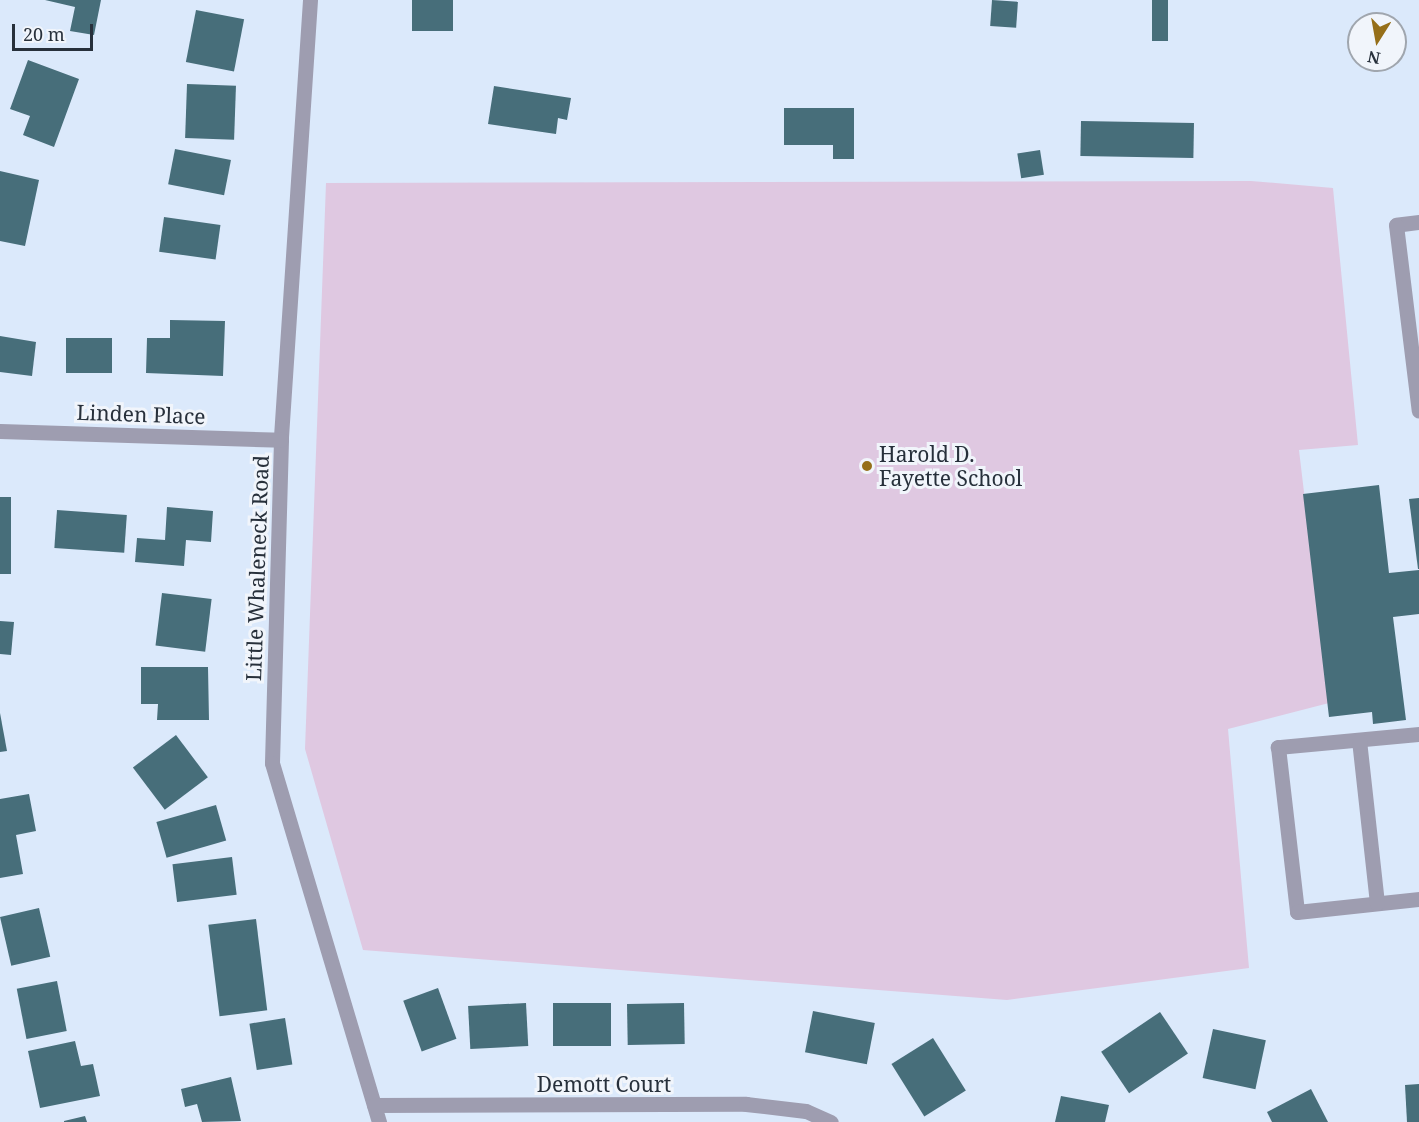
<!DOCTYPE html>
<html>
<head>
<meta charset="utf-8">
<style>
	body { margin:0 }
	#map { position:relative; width:1419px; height:1122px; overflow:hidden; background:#dbe9fb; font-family:"Noto Serif",serif }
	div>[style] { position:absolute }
	.green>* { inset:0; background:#dfc8e1 }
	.building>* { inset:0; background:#476e7a; transform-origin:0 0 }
	.minor>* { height:15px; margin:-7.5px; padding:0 7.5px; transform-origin:7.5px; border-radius:7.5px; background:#9e9db0 }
	.dots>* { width:16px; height:16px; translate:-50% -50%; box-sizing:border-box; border:3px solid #f1f5fb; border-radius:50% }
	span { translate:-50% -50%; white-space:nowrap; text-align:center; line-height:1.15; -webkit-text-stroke:6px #f1f5fb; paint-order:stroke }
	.street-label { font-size:21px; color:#27303b }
	.poi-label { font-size:21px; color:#27303b }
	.left { translate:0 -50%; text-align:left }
	.north { position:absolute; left:1347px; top:12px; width:60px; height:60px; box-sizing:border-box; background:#f1f5fb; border:2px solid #a0a6ae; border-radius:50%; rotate:191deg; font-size:16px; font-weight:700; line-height:24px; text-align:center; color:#27303b }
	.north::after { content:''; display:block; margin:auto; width:21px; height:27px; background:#966f19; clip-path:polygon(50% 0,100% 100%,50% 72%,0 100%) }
	.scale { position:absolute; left:12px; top:24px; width:81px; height:27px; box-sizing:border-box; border:3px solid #27303b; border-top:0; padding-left:8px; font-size:18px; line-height:21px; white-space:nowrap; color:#27303b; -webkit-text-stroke:4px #f1f5fb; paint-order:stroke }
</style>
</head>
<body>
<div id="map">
	<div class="green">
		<div style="clip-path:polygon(1251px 181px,1333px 188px,1358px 445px,1299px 450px,1329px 703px,1228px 729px,1249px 968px,1007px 1000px,363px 950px,305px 749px,326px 183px)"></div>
	</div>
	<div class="building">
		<div style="clip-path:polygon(45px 0,101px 0,94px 35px,70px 31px,75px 7px)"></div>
		<div style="left:412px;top:0;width:41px;height:31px"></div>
		<div style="left:992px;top:0;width:26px;height:26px;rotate:4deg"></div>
		<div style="left:1152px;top:0;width:16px;height:41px"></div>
		<div style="left:196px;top:10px;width:49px;height:53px;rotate:11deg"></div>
		<div style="clip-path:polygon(28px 60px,79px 79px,54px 147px,23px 135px,30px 116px,10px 109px)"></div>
		<div style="left:187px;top:84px;width:49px;height:54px;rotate:2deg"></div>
		<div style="clip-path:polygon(494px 86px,571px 98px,567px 120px,558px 118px,556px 134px,488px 124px)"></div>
		<div style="clip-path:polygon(784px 108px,854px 108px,854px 159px,833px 159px,833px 145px,784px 145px)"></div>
		<div style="left:1081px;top:121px;width:113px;height:35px;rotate:1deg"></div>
		<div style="left:175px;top:149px;width:57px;height:36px;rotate:11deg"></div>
		<div style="left:1040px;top:150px;width:25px;height:23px;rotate:81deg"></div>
		<div style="clip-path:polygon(0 171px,39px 180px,25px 246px,0 241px)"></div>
		<div style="left:164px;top:217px;width:57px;height:35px;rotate:8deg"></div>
		<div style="clip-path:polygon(170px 320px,225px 321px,223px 376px,146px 373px,147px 338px,170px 338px)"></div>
		<div style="clip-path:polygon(0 336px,36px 342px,32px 376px,0 372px)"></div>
		<div style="left:66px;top:338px;width:46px;height:35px"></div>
		<div style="clip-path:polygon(1379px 485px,1389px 573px,1419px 570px,1419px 614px,1393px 617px,1406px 720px,1373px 724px,1372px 712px,1329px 717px,1303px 494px)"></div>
		<div style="left:0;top:497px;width:11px;height:77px"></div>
		<div style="clip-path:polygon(1419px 498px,1419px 569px,1418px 569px,1409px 499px)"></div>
		<div style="clip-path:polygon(167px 507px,213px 511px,211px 542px,186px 540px,184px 566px,135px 562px,137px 538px,165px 540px)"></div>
		<div style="left:57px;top:510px;width:70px;height:38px;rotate:4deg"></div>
		<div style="left:162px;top:593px;width:50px;height:53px;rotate:7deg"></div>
		<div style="clip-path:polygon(0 621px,14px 622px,11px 655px,0 654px)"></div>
		<div style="clip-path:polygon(141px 667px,208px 667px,209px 720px,157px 720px,158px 704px,141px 704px)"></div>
		<div style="clip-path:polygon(0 713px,7px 751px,0 752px)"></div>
		<div style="left:176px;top:735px;width:53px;height:54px;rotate:53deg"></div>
		<div style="clip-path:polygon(29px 794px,36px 831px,16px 835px,23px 874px,0 878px,0 799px)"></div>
		<div style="left:216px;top:805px;width:37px;height:62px;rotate:74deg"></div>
		<div style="left:232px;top:857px;width:38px;height:60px;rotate:83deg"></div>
		<div style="left:39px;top:908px;width:50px;height:40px;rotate:77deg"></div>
		<div style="left:256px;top:919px;width:92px;height:48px;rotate:83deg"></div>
		<div style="left:57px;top:981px;width:51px;height:41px;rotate:79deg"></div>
		<div style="left:438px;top:988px;width:54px;height:37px;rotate:70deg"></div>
		<div style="left:526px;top:1003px;width:43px;height:58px;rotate:87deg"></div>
		<div style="left:611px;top:1003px;width:43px;height:58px;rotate:90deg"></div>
		<div style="left:684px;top:1003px;width:41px;height:57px;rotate:89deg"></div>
		<div style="left:813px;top:1011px;width:63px;height:42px;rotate:11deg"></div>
		<div style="left:1160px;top:1012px;width:50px;height:71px;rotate:56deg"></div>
		<div style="left:285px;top:1018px;width:47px;height:36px;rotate:81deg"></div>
		<div style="left:1213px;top:1029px;width:54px;height:50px;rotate:12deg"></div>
		<div style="left:933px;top:1038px;width:62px;height:49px;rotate:58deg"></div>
		<div style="clip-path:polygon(75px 1041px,81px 1066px,93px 1064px,100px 1096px,40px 1108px,28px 1051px)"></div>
		<div style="clip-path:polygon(231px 1077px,241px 1121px,202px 1122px,197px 1104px,185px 1107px,181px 1089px)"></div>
		<div style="clip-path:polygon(1419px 1084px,1419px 1122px,1407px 1122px,1405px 1085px)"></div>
		<div style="clip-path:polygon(1311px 1089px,1328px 1122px,1272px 1122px,1267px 1112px)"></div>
		<div style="clip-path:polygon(1061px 1096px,1109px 1105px,1105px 1122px,1055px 1122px)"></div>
		<div style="clip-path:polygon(85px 1116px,87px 1122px,64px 1122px,64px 1121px)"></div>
	</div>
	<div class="minor">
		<div style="left:310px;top:0;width:441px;rotate:93.8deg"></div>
		<div style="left:281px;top:440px;width:323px;rotate:91.6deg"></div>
		<div style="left:272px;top:763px;width:375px;rotate:73.4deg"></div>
		<div style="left:1419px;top:222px;width:23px;rotate:173deg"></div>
		<div style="left:1396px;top:225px;width:187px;rotate:83deg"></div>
		<div style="left:0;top:431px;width:281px;rotate:1.8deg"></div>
		<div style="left:1419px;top:734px;width:142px;rotate:174.7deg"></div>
		<div style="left:1278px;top:747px;width:166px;rotate:83.4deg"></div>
		<div style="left:1297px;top:912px;width:123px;rotate:-6.1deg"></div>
		<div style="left:1359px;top:740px;width:164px;rotate:83.7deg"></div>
		<div style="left:374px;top:1105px;width:372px;rotate:-0.2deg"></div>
		<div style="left:746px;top:1104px;width:60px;rotate:6.7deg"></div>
		<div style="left:806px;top:1111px;width:27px;rotate:24deg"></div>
	</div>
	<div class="dots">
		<div style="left:867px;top:466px;background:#966f19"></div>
	</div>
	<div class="street-label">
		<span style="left:141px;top:414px;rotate:2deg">Linden Place</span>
		<span style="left:257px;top:568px;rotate:-88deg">Little Whaleneck Road</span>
		<span style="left:604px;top:1084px">Demott Court</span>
	</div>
	<div class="poi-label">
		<span class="left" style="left:879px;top:466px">Harold D.<br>Fayette School</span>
	</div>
	<div class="north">N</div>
	<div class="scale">20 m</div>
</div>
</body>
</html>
